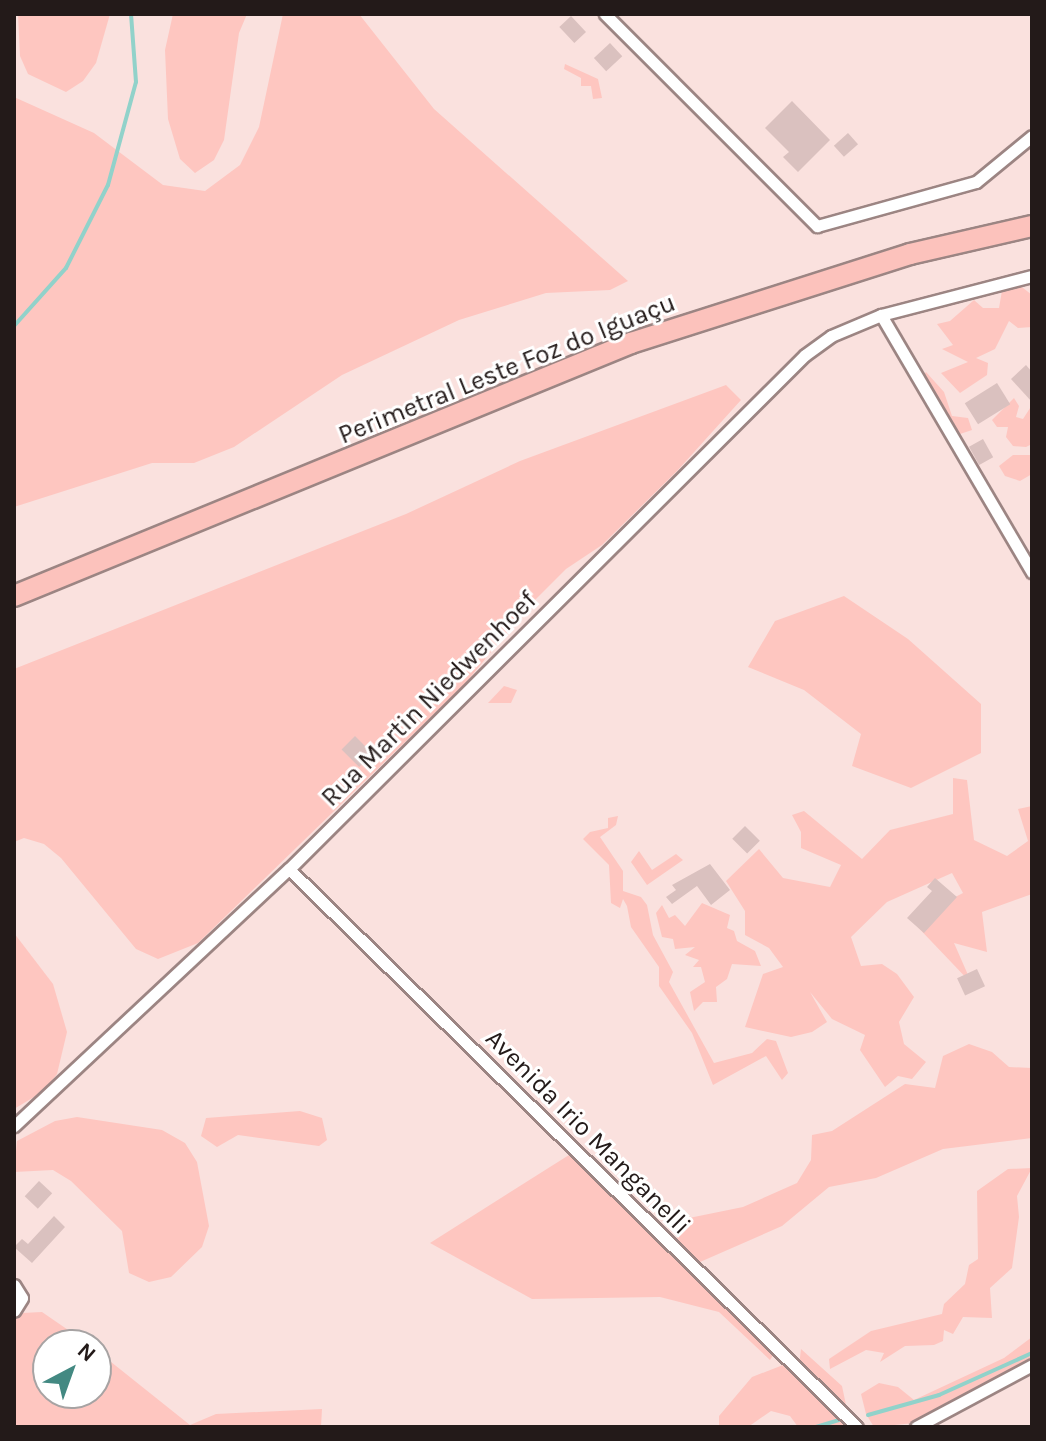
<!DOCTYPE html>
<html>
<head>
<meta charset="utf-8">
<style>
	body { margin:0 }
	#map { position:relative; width:1046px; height:1441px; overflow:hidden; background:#fae1de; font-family:Karla,sans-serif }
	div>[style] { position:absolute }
	.green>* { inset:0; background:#fec6c0 }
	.stream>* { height:4px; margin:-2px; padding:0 2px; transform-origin:2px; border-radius:2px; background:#91d2ca }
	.building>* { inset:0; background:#dac1bf; transform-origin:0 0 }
	.roads { filter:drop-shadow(2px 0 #9c8583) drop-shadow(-2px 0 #9c8583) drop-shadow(0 2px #9c8583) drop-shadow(0 -2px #9c8583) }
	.street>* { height:11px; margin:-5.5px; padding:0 5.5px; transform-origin:5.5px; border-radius:5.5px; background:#fff }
	.highway>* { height:20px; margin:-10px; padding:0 10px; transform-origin:10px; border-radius:10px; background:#fcc2bc }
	span { translate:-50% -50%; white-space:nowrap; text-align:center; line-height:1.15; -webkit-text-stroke:6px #fff; paint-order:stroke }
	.street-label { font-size:26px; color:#231a19 }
	.frame { position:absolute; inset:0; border:16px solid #231a19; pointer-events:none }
	.north { position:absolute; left:32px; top:1329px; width:80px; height:80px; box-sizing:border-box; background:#fff; border:2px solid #a7a3a3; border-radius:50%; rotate:41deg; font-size:22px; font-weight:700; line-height:32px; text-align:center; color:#231a19 }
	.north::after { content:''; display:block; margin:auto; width:28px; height:36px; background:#438982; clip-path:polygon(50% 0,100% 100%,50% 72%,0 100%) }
</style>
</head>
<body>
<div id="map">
	<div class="green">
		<div style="clip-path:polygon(18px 14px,110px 14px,96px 63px,83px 81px,66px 92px,28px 74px,20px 56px)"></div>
		<div style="clip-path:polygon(173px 14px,247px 14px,239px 33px,224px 140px,214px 160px,195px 173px,180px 159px,168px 119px,165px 50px)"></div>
		<div style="clip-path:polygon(283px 14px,359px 14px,434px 109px,628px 281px,610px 290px,546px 293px,459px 320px,342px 375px,234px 447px,194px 463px,152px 463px,14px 507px,14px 97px,94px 133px,163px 185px,205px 191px,240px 165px,259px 127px)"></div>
		<div style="clip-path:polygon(565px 64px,598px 79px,602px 98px,593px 99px,591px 86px,581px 86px,581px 78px,564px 69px)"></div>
		<div style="clip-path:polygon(1018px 284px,1032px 295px,1032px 327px,1018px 328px,1009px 321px,995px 349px,976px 358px,988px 363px,987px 375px,960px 393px,941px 373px,968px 362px,942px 349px,953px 345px,937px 324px,950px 321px,974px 300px,983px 308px,999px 308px,1003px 285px)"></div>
		<div style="clip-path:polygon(926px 372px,944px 392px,952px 416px,968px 418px,972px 430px,960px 434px,944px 420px,937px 410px,940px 403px,929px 395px,921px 379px)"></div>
		<div style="clip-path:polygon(726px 385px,741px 400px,677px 471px,602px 545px,566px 569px,525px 610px,465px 684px,198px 943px,158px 959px,136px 949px,61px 858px,44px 844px,24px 838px,14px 842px,14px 669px,406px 514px,520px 461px)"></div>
		<div style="clip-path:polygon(1014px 398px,1019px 406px,1016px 417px,1023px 419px,1032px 405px,1032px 444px,1026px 447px,1013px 446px,1006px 437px,1008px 427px,997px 427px,992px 420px)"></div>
		<div style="clip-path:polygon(1013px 455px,1032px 455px,1032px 474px,1020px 481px,1005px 476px,999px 466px)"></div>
		<div style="clip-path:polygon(844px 596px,908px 639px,981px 704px,981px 753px,911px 788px,852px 766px,861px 734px,804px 690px,748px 667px,775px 621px)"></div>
		<div style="clip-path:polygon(504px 686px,517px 690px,511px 703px,488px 703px)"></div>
		<div style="clip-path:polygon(953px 778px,967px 780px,974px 840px,1007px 856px,1028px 841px,1018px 809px,1032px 806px,1032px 894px,982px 912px,987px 952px,954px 943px,972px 984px,911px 920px,963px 893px,952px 873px,887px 902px,851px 937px,861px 966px,882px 964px,897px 974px,914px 997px,899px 1022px,904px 1044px,926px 1062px,912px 1079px,898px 1076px,885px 1087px,860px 1050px,865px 1035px,832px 1019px,810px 992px,827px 1022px,812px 1032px,791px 1037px,745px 1027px,763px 974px,783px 967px,769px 948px,745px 935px,745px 911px,726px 881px,759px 849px,783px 878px,830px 887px,841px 865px,801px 848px,801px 832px,792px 815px,804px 811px,862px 859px,890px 830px,953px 814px)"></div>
		<div style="clip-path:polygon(618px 816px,616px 825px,600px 837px,623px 871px,623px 891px,641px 897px,647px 905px,653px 935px,673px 972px,669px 982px,714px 1063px,752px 1053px,767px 1039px,776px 1041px,788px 1073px,782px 1080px,766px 1056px,713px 1085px,692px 1033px,659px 986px,659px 967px,631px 927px,627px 906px,623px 899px,620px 908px,611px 903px,609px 865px,583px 839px,590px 832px,608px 828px,608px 818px)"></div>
		<div style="clip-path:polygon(639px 851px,652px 870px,676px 854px,683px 860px,647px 885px,631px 862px)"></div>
		<div style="clip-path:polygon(702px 903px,730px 915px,727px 928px,734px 931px,737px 941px,755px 951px,761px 966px,732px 964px,727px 979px,716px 987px,717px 1002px,703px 1002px,694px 1011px,690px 992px,705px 982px,701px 967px,693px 967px,699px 960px,685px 955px,695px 947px,675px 949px,673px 939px,662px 937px,656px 913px,662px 905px,669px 918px,675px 915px,685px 926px)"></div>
		<div style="clip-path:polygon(14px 933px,53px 984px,67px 1032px,57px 1074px,44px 1091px,14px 1109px)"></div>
		<div style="clip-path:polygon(969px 1044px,992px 1052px,1009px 1067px,1032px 1068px,1032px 1138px,943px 1149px,876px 1178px,829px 1187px,782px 1226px,700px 1262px,676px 1239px,689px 1218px,743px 1207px,797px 1183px,811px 1160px,812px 1135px,832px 1131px,905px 1084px,935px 1088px,943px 1056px)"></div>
		<div style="clip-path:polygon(300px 1111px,322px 1118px,327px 1140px,319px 1146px,238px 1135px,217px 1147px,201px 1136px,206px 1118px)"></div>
		<div style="clip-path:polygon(77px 1117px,162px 1130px,185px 1143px,197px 1162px,209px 1226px,202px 1247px,171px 1277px,149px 1282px,129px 1273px,122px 1231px,71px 1181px,53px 1170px,14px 1172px,17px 1141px,55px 1121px)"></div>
		<div style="clip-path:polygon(569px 1155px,775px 1352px,770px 1360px,719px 1312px,660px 1297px,532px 1299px,430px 1243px)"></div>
		<div style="clip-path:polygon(1032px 1168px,1017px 1196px,1019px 1217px,1012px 1268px,990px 1288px,992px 1318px,963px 1317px,953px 1334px,944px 1330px,943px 1341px,934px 1345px,905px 1346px,880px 1362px,884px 1353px,866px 1350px,830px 1369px,829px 1359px,871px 1331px,942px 1314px,944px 1304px,965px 1284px,969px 1265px,978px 1259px,977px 1191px,1008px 1169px)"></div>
		<div style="clip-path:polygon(42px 1312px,90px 1345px,48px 1345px,48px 1393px,96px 1393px,96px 1350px,190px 1425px,216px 1414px,322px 1409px,321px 1427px,14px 1427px,14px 1320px,22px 1313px)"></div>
		<div style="clip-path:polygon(1032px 1337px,1032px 1360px,915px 1423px,874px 1427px,866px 1414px,861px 1394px,879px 1383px,898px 1387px,914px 1400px,1004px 1358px)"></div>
		<div style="clip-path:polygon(801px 1349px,842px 1386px,846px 1405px,830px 1397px,855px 1427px,798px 1427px,790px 1416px,771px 1411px,748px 1427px,719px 1426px,719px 1416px,752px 1377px,783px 1365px,799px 1366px)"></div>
	</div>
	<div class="stream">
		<div style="left:14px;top:326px;width:78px;rotate:-48.1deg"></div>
		<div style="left:66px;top:268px;width:93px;rotate:-63.2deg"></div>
		<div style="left:108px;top:185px;width:107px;rotate:-74.8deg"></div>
		<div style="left:136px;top:82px;width:68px;rotate:-94.2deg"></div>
		<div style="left:868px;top:1415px;width:74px;rotate:-15.7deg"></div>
		<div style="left:939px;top:1395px;width:102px;rotate:-24.3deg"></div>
		<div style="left:816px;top:1427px;width:28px;rotate:-17deg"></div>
	</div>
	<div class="building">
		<div style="left:571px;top:16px;width:22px;height:16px;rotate:47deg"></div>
		<div style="left:610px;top:43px;width:18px;height:22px;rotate:47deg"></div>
		<div style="clip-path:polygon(792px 101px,830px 140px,798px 172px,783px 157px,789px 152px,765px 128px)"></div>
		<div style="left:848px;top:133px;width:15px;height:19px;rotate:48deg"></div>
		<div style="clip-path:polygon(1026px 365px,1032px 372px,1032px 402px,1011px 379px)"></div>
		<div style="left:997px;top:383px;width:25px;height:38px;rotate:58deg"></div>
		<div style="left:983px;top:439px;width:21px;height:16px;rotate:61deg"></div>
		<div style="left:355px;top:736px;width:25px;height:19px;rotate:45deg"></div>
		<div style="left:745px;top:826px;width:21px;height:18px;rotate:45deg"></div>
		<div style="clip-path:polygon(710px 864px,730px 890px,711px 905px,697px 886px,672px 904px,666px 897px,676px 890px,672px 885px)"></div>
		<div style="clip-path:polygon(935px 878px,957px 897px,924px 933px,907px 918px,932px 891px,927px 887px)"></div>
		<div style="left:977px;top:969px;width:19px;height:22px;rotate:65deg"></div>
		<div style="left:39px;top:1181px;width:18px;height:21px;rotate:43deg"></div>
		<div style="clip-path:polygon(54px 1216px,65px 1227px,32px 1263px,14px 1247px,22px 1239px,28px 1244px)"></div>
	</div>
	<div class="roads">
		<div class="street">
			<div style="left:605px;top:14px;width:300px;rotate:45deg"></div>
			<div style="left:817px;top:226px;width:165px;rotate:-15.5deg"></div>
			<div style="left:976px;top:182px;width:72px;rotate:-39.4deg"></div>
			<div style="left:881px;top:315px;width:298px;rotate:59.6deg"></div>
			<div style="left:289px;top:869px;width:796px;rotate:44.49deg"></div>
			<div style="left:14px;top:1126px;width:376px;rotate:-43.1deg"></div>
			<div style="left:289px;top:869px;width:728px;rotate:-44.89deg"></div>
			<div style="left:805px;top:355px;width:32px;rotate:-36deg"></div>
			<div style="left:831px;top:336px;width:54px;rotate:-22.8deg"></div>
			<div style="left:881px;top:315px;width:156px;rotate:-14.5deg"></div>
			<div style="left:14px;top:1285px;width:15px;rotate:58deg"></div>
			<div style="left:22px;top:1298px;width:15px;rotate:122deg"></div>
			<div style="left:916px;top:1427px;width:132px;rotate:-28.1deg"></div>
		</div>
		<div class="highway">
			<div style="left:14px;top:596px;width:667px;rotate:-22.3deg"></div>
			<div style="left:631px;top:343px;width:293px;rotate:-17.7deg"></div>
			<div style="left:910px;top:254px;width:125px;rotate:-12.9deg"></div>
		</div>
	</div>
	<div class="street-label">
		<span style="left:507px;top:369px;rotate:-22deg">Perimetral Leste Foz do Iguaçu</span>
		<span style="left:429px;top:699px;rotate:-45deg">Rua Martin Niedwenhoef</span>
		<span style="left:588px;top:1132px;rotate:45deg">Avenida Irio Manganelli</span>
	</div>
	<div class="frame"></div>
	<div class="north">N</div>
</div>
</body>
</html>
